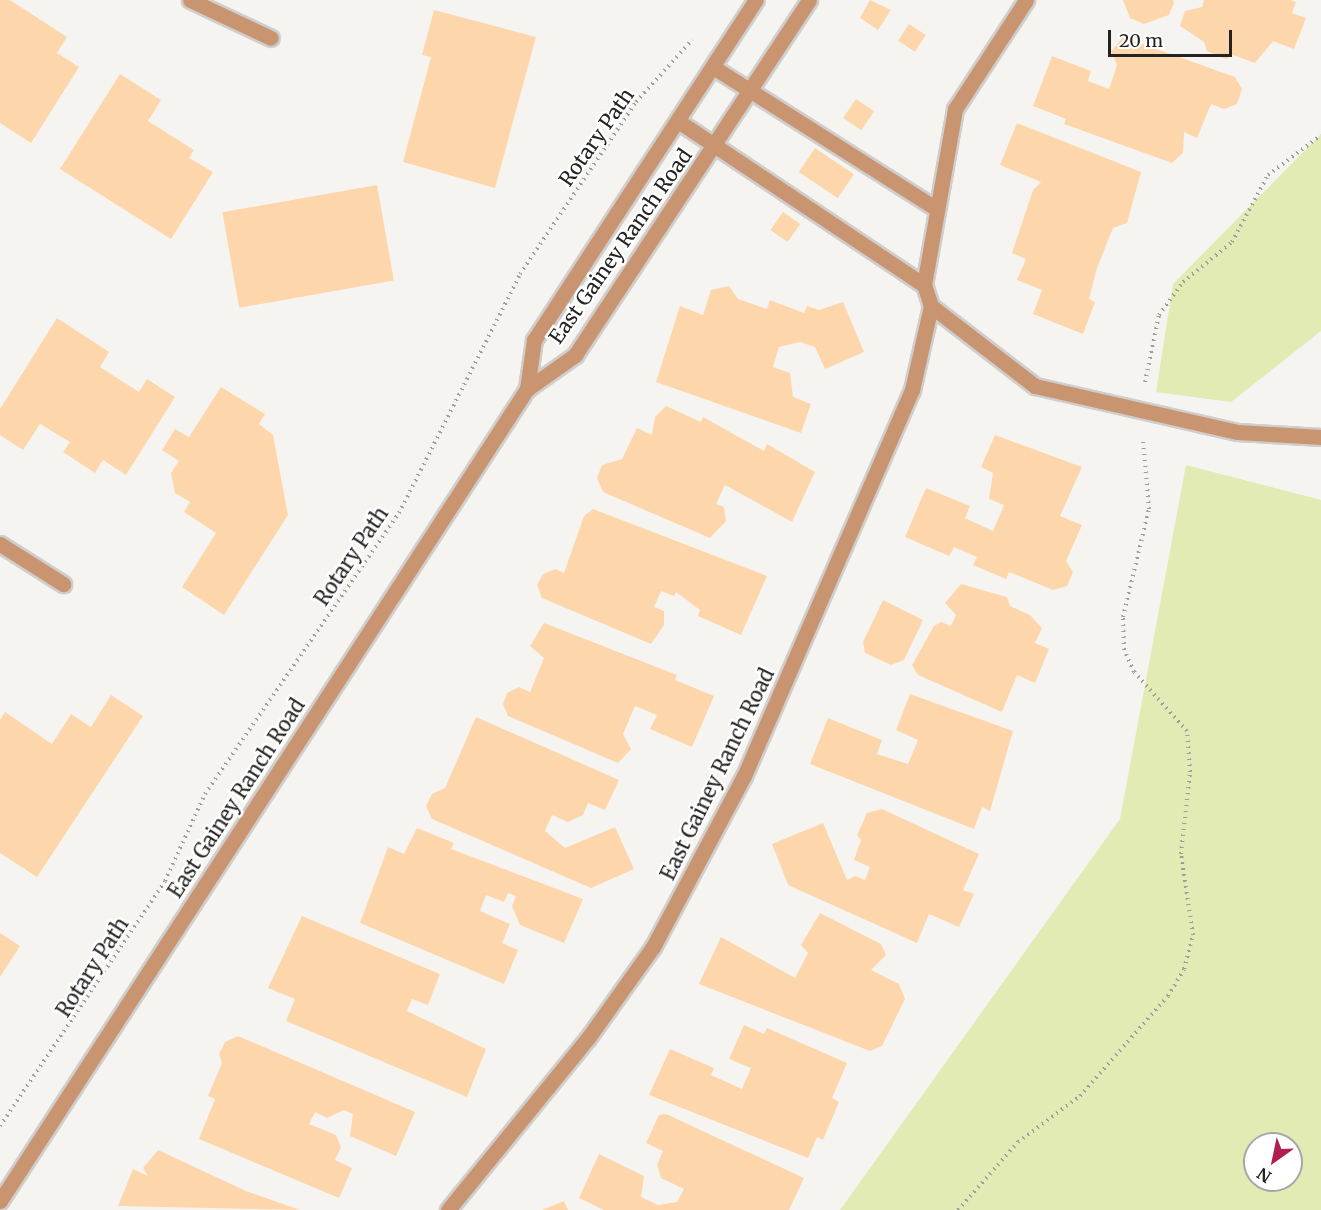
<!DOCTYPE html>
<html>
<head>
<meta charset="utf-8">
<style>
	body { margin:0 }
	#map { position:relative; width:1321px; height:1210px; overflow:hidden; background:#f6f4f1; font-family:Merriweather,serif }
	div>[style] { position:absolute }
	.green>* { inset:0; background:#e1ebb3 }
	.building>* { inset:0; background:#fdd7ab; transform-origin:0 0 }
	.path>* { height:4px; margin-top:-2px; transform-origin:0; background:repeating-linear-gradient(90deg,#9f9d9b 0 1.5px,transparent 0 6px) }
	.roads { filter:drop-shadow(2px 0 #d0cecc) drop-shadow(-2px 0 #d0cecc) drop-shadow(0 2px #d0cecc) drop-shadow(0 -2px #d0cecc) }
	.minor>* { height:15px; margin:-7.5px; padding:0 7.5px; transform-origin:7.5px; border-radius:7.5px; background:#c99571 }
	span { translate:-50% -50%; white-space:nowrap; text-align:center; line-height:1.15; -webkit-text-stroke:5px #fff; paint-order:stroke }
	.street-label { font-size:20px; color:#242322 }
	.north { position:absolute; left:1243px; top:1132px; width:60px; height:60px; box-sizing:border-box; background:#fff; border:2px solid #a7a7a7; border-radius:50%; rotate:213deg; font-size:16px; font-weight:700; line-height:24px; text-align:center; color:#242322 }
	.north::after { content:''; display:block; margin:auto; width:21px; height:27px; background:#b01f4d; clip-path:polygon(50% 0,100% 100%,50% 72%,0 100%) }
	.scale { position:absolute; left:1108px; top:30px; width:124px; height:27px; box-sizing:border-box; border:3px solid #242322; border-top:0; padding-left:8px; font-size:18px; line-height:21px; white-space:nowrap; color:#242322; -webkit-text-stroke:4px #fff; paint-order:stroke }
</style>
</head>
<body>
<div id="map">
	<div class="green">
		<div style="clip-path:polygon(1321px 134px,1321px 331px,1231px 402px,1156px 392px,1173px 284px)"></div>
		<div style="clip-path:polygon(evenodd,1186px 465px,1321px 500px,1321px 1210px,840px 1210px,1120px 819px,1186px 465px,1255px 1144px,1291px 1144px,1291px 1180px,1255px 1180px,1255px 1144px)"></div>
	</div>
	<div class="building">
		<div style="clip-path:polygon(0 0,10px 0,67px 37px,57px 53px,79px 67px,31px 143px,0 123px)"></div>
		<div style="clip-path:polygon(870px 0,891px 10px,878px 30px,860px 18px)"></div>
		<div style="clip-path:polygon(1123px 0,1173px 0,1174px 3px,1169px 15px,1144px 24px,1130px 18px)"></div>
		<div style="clip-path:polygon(1204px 0,1290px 0,1296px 2px,1292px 13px,1306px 18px,1294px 49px,1273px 41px,1255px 63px,1233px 55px,1226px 59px,1207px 51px,1204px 42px,1180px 26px,1185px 11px,1202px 7px)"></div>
		<div style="clip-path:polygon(434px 10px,536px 37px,495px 188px,403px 162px,431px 57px,422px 55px)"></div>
		<div style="left:909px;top:24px;width:20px;height:20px;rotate:33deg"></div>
		<div style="clip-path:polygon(1123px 37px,1235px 77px,1242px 89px,1237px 104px,1224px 109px,1211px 104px,1197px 138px,1184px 132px,1183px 153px,1172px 163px,1064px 124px,1066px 119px,1033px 106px,1052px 56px,1091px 71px,1088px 81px,1109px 89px,1117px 65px,1111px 52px)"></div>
		<div style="clip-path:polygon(120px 74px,161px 100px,148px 121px,194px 150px,189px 158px,213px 172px,171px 239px,60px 169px)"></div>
		<div style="left:856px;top:99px;width:22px;height:23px;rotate:34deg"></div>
		<div style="clip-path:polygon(1017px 123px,1141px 172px,1127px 223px,1113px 228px,1097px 268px,1089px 299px,1095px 302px,1083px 334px,1033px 314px,1042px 290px,1017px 280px,1026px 259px,1012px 253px,1033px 190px,1041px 182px,1000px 165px)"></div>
		<div style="left:815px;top:148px;width:47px;height:29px;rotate:34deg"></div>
		<div style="left:377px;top:185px;width:97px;height:157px;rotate:80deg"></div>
		<div style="left:783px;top:212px;width:21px;height:22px;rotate:35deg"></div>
		<div style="clip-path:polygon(729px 286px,738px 299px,767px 309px,770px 300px,804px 313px,807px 306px,819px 310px,843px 302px,864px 352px,825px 369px,815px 347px,800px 342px,779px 347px,773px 367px,790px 373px,793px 397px,811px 404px,801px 433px,656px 382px,680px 306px,703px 315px,711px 290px)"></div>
		<div style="clip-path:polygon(57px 318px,109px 352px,100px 367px,139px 392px,147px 379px,175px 397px,126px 475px,103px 460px,95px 473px,63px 452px,70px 442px,40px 424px,23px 450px,0 435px,0 409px)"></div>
		<div style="clip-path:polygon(221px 387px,265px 414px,259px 424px,273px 435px,288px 515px,224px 615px,182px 587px,216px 533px,184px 512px,190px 502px,175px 493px,171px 473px,179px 461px,162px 450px,175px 429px,189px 437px)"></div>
		<div style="clip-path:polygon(666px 406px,701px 422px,703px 417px,764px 451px,767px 444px,815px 472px,792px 522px,725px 485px,716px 504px,724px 507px,726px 521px,710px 538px,603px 492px,597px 478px,602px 465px,622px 459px,637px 428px,652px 435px,655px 417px)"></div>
		<div style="clip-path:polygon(995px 435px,1082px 467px,1060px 516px,1082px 525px,1066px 561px,1073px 572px,1067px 586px,1053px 590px,1009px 572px,1006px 579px,973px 565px,977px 557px,954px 547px,949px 556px,905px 537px,926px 488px,970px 506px,965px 518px,993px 531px,1004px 505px,989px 499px,993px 473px,981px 467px)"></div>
		<div style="clip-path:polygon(593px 509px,767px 576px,741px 635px,698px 616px,700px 610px,676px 592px,674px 596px,661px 591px,654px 607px,664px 611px,664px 625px,651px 644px,542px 598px,537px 585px,543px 574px,556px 569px,564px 573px,584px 516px)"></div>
		<div style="clip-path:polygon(961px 584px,1007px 597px,1010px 606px,1030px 615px,1042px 628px,1035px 643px,1049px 649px,1035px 683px,1017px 675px,1002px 712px,918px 675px,912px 665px,934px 626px,941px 622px,951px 626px,956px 615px,945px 603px)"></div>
		<div style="clip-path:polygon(883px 600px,923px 620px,904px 660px,891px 665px,865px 653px,863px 642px)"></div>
		<div style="clip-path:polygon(544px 623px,677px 675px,675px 680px,714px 696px,692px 747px,650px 729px,657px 715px,635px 706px,623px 734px,631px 749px,618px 763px,508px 716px,503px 704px,507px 693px,519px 687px,530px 692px,544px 658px,530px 646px)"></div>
		<div style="clip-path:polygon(910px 694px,1013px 731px,990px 811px,982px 807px,974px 829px,810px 764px,828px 718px,882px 740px,877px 754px,908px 764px,918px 740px,896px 730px)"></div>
		<div style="clip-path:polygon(111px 695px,143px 716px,37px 877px,0 853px,0 720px,5px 712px,52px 744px,71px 714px,91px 727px)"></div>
		<div style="clip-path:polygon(476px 717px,619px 780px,605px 810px,588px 803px,583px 815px,568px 822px,552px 815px,545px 831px,565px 848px,615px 827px,634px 869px,591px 888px,432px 819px,426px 806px,432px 794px,445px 788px)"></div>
		<div style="clip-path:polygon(882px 809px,979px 854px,963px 890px,974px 894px,959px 927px,929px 914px,917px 943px,788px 885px,772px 844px,823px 823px,847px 880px,855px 876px,865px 880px,870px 867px,854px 860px,861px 840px,857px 835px,867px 813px)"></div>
		<div style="clip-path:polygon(417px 828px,454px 843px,451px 849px,583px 899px,564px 943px,520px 925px,512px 906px,516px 896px,508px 893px,504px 902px,486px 895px,480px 911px,510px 924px,502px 943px,518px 950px,504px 984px,360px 923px,388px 847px,404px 854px)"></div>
		<div style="clip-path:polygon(820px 913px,881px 944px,886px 955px,871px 970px,899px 984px,905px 999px,882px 1046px,870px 1051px,699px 984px,721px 937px,795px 978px,808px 953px,801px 945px)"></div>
		<div style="clip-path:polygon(302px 916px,440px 974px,428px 1005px,412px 999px,407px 1011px,486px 1049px,467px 1097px,286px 1021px,295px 999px,268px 988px)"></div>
		<div style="clip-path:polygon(0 933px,20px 946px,0 977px)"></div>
		<div style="clip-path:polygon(744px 1025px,764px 1034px,767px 1028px,847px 1063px,832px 1098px,839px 1102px,823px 1140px,817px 1137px,808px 1158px,649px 1095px,670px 1049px,714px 1068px,711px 1075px,742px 1089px,751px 1068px,729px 1059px)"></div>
		<div style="clip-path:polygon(238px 1036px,415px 1112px,396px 1156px,350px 1136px,353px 1114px,344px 1110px,327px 1118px,315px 1112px,309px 1124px,336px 1135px,341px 1147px,335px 1160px,352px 1168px,339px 1198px,199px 1139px,215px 1099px,208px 1096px,222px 1063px,219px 1054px,225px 1042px)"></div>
		<div style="clip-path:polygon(666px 1114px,804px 1178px,789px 1210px,604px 1210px,579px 1198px,599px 1154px,644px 1176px,641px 1197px,658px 1205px,677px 1202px,684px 1189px,661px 1178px,657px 1165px,663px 1151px,646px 1143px,659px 1115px)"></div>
		<div style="clip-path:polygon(158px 1150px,246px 1191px,300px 1210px,118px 1206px,133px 1169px,148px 1176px,143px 1168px)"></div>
		<div style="clip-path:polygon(564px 1201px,568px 1210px,542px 1210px)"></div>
	</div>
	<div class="path">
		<div style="left:1145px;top:382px;width:68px;rotate:-78.2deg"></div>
		<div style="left:1159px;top:315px;width:41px;rotate:-54deg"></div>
		<div style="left:1183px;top:282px;width:63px;rotate:-39.2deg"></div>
		<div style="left:1232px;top:242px;width:76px;rotate:-61.8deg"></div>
		<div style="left:1268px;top:175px;width:66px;rotate:-37deg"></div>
		<div style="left:0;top:1126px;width:295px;rotate:-56deg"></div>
		<div style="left:165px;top:881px;width:96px;rotate:-65.3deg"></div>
		<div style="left:205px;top:794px;width:341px;rotate:-55.4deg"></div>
		<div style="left:399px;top:513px;width:268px;rotate:-63.1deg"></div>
		<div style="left:520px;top:274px;width:207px;rotate:-56deg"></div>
		<div style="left:636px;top:102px;width:84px;rotate:-47.9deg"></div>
		<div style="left:958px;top:1210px;width:91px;rotate:-48.6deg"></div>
		<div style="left:1018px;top:1142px;width:77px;rotate:-36.6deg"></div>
		<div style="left:1080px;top:1096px;width:133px;rotate:-48.7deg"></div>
		<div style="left:1168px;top:996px;width:31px;rotate:-59deg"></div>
		<div style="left:1184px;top:969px;width:35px;rotate:-75deg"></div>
		<div style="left:1193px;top:935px;width:82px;rotate:-98.4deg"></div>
		<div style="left:1181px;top:854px;width:82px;rotate:-83.7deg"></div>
		<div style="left:1190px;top:772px;width:41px;rotate:-94.2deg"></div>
		<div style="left:1187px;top:731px;width:79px;rotate:-131.9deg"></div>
		<div style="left:1134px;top:672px;width:24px;rotate:-114deg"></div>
		<div style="left:1124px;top:650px;width:33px;rotate:-92deg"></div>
		<div style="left:1123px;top:617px;width:111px;rotate:-76.5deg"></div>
		<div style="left:1149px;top:509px;width:68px;rotate:-95deg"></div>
	</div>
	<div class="roads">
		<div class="minor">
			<div style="left:190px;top:0;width:89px;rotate:25.1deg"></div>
			<div style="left:713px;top:67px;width:265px;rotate:32.4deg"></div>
			<div style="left:678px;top:121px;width:296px;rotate:33.7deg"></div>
			<div style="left:931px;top:306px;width:131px;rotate:37.6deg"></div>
			<div style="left:1035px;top:386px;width:208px;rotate:12.8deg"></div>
			<div style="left:1238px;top:432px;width:83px;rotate:3.4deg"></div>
			<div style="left:527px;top:389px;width:49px;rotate:-81.9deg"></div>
			<div style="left:534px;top:340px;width:406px;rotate:-56.9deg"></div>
			<div style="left:0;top:544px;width:75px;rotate:32.4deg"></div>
			<div style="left:0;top:1201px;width:968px;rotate:-57.02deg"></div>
			<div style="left:527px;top:389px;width:59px;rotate:-35.3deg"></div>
			<div style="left:575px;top:355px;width:425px;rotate:-56.6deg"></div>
			<div style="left:448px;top:1210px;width:222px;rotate:-50.9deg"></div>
			<div style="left:588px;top:1038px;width:112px;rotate:-54.5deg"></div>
			<div style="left:653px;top:947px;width:194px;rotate:-62deg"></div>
			<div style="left:744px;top:776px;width:421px;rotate:-66.5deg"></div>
			<div style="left:912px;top:390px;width:86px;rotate:-77.3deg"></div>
			<div style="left:931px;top:306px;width:22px;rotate:-108deg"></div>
			<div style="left:924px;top:285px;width:179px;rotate:-80deg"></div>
			<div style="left:955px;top:109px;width:130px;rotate:-56.9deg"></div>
		</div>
	</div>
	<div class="street-label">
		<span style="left:596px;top:137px;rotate:-55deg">Rotary Path</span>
		<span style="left:620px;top:246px;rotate:-55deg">East Gainey Ranch Road</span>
		<span style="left:351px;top:556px;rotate:-56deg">Rotary Path</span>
		<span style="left:717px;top:774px;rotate:-64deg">East Gainey Ranch Road</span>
		<span style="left:236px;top:798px;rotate:-57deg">East Gainey Ranch Road</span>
		<span style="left:92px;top:967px;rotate:-57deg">Rotary Path</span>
	</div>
	<div class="north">N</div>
	<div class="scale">20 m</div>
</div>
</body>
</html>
